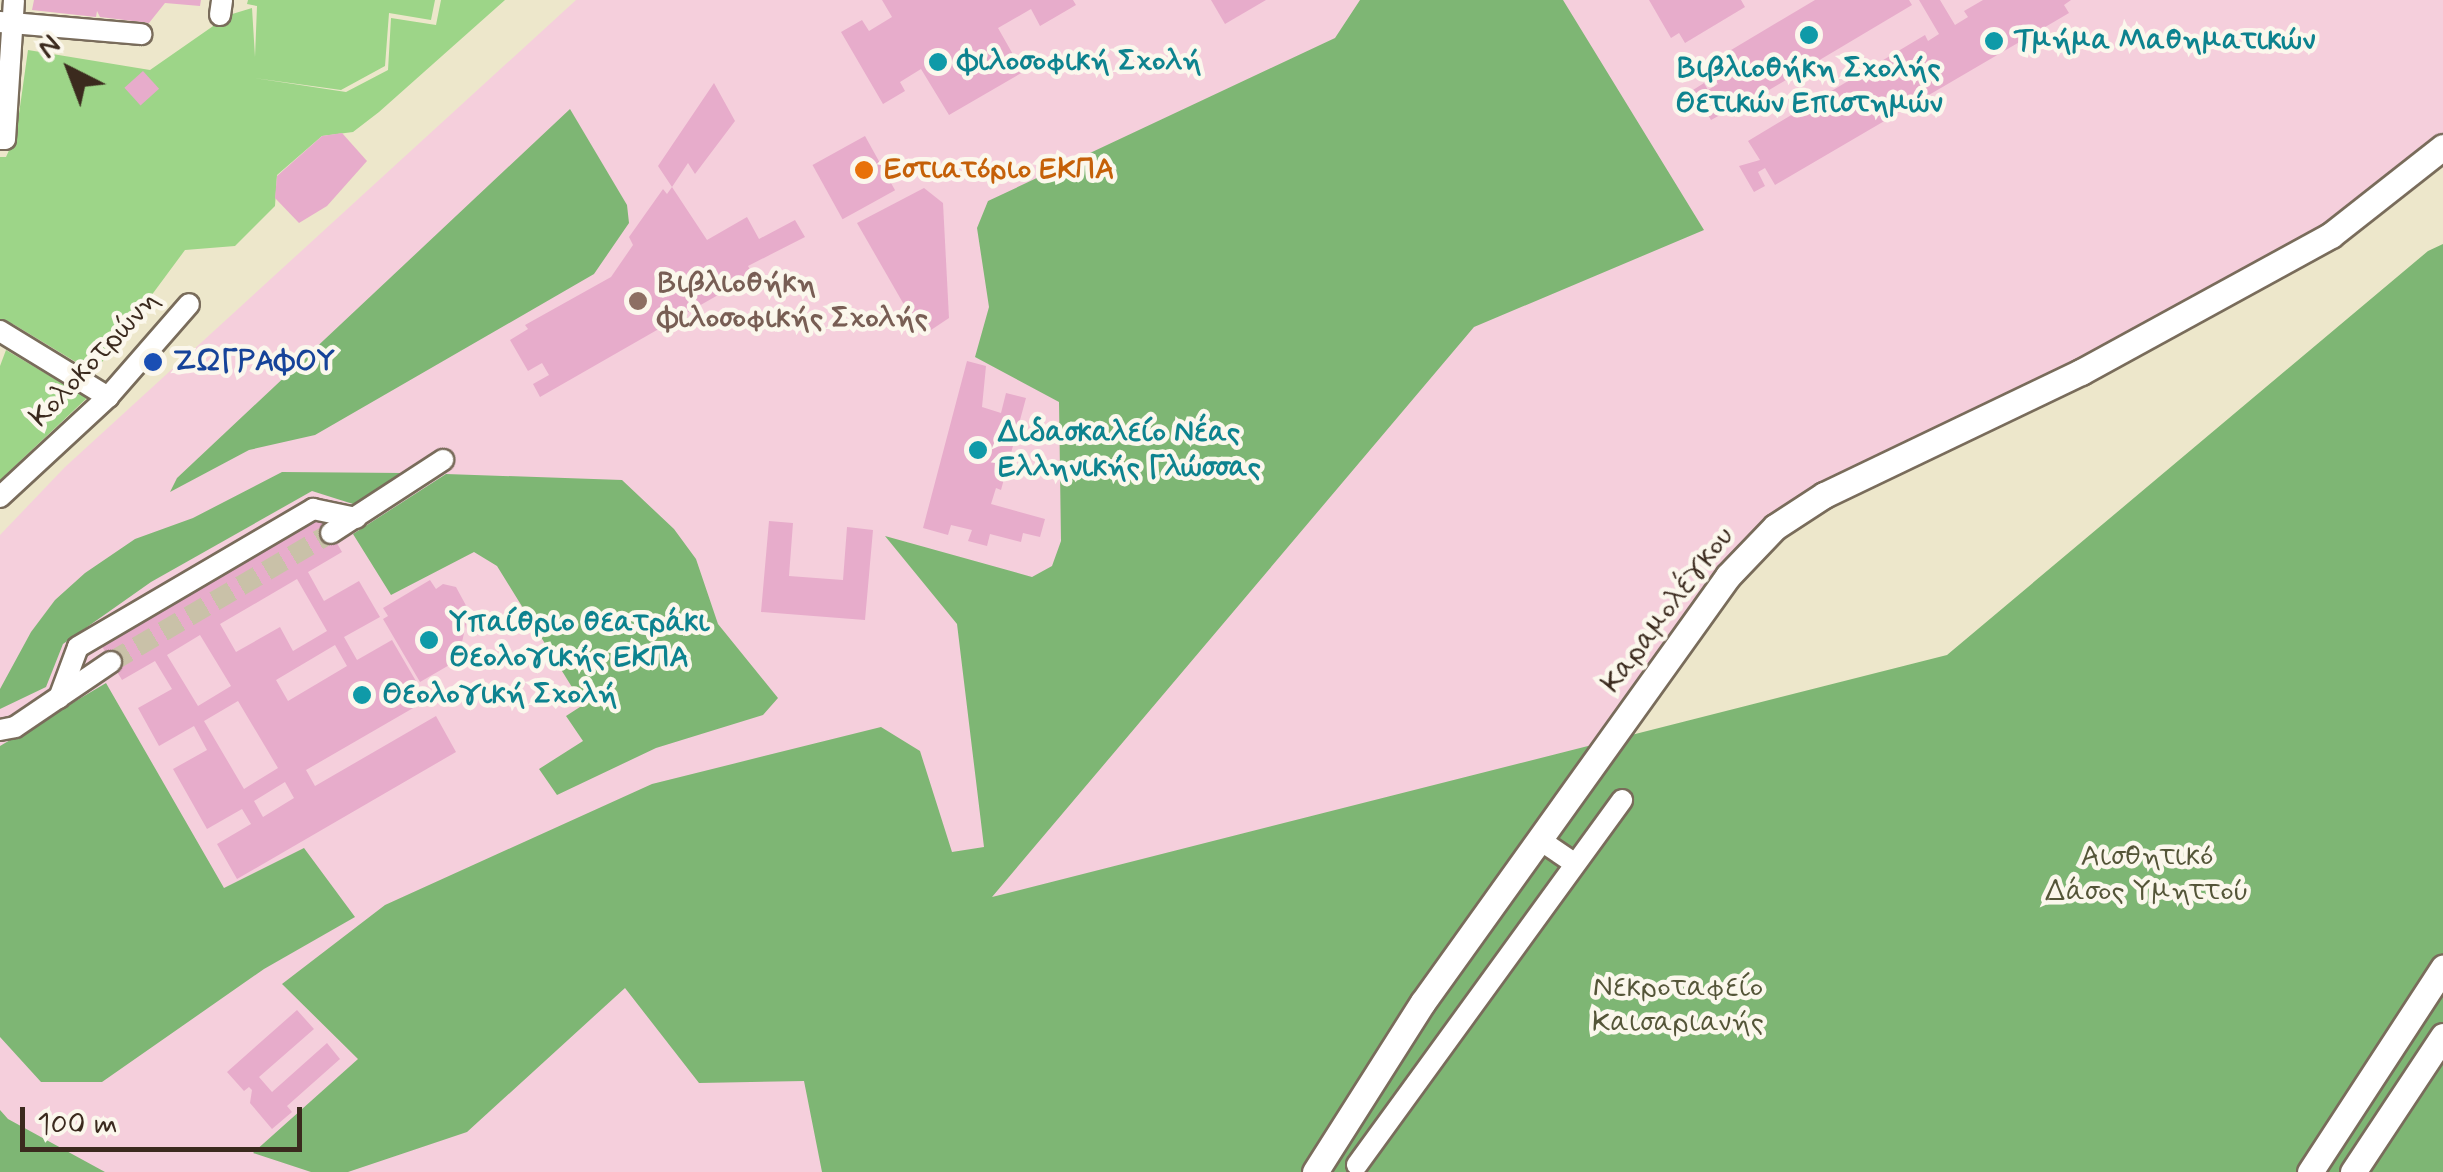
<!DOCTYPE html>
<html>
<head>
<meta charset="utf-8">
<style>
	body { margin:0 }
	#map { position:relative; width:2443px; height:1172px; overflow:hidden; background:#ede7cb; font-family:Mynerve,sans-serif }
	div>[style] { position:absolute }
	.built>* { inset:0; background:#f5cfdc }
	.green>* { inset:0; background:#9dd588 }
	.forest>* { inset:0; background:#7eb674 }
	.building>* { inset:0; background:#e7accb; transform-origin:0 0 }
	.minor-tunnel>* { height:20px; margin-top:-10px; transform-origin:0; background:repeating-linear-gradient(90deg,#c9c1a8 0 20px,transparent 0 30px) }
	.roads { filter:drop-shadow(2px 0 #796c5b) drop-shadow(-2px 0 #796c5b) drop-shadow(0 2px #796c5b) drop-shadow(0 -2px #796c5b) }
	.minor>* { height:20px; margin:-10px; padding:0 10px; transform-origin:10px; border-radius:10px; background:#fff }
	.major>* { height:25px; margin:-12.5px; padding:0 12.5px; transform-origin:12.5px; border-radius:12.5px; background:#fff }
	.dots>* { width:28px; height:28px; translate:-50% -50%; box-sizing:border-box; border:5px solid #fbf7ec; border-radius:50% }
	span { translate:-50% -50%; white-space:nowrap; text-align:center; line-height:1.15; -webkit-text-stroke:9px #fbf7ec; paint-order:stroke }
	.culture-label { font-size:30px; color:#0d838f; font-weight:700 }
	.left { translate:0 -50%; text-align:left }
	.food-label { font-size:30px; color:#c56008; font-weight:700 }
	.education-label { font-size:30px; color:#785e54; font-weight:700 }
	.street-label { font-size:30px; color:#3b2a1e }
	.transit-label { font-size:30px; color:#164399; font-weight:700 }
	.park-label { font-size:30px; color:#545538 }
	.north { position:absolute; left:20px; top:20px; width:100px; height:100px; -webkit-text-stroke:8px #fbf7ec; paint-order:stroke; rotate:318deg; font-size:28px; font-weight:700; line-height:40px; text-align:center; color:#3b2a1e }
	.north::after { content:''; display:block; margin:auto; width:35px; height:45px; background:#3b2a1e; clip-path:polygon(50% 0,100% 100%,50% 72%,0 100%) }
	.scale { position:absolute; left:20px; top:1107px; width:282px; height:45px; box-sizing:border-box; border:5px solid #3b2a1e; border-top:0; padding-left:12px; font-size:30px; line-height:35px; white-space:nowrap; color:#3b2a1e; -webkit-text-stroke:8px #fbf7ec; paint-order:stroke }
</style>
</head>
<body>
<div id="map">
	<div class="built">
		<div style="clip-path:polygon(576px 0,2443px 0,2443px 135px,2263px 272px,1765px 524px,1286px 1172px,0 1172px,0 535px,65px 467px)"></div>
	</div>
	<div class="green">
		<div style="clip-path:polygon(248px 0,435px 0,431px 20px,389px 13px,385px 66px,341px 90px,254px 78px,346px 92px,388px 70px,391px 18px,436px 25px,441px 0,505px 0,379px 112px,353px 132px,322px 136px,277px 175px,275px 206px,235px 246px,185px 250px,94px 373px,13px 324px,0 323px,0 157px,6px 157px,16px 135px,28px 50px,150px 70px,229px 15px,252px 8px,255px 57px,257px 6px,247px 4px)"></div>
		<div style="clip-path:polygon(6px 350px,87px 398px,0 480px,0 366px)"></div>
	</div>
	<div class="forest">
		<div style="clip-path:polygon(1360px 0,1563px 0,1704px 230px,1474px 327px,992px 897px,1947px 655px,2428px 251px,2443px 244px,2443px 1172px,822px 1172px,804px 1081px,699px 1083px,625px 988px,467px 1132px,348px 1172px,311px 1172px,253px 1153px,358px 1059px,282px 984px,385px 905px,652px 784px,881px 727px,920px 751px,952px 852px,984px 847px,957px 624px,885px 536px,1032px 577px,1052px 566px,1061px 541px,1059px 402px,975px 357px,989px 307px,977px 228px,988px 201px,1335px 38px)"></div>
		<div style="clip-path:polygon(570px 109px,627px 205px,629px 223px,594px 274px,315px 435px,249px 450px,170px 492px,177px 478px)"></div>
		<div style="clip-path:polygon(282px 472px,404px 473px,353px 504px,312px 491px,151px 582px,63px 644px,46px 687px,0 709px,0 689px,31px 632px,55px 600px,85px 573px,135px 539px,193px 518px)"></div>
		<div style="clip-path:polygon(446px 474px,622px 480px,674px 529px,696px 559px,718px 624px,778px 698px,763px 715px,656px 748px,557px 795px,539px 769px,583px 741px,566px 716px,583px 705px,497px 566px,474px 552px,391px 595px,353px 534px)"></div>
		<div style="clip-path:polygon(106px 683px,224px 888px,304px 848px,355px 917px,264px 969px,102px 1082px,41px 1082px,0 1037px,0 746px)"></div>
		<div style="clip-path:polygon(0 1110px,8px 1119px,105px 1172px,0 1172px)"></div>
	</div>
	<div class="building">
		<div style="clip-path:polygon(34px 0,201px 0,200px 6px,165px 3px,149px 23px,100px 17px,97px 11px,96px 17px,32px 10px)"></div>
		<div style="clip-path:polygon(882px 0,1073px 0,1076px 5px,1040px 26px,1031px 9px,998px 28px,1023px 72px,949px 115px,921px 69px,900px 82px,905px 91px,883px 104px,841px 32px,862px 20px,869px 31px,892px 17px)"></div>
		<div style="clip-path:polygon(1211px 0,1266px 0,1225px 24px)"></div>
		<div style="clip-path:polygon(1649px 0,1741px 0,1745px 7px,1685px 43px,1679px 33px,1671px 38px)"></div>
		<div style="clip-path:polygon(1815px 0,1909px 0,1912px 5px,1734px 111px,1724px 95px,1715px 101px,1722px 114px,1711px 120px,1693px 90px,1704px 83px,1708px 90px,1718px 84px,1706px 65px)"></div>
		<div style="clip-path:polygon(1919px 0,1940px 0,1955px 25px,1968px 17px,1964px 11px,1983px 0,2071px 0,2064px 5px,2069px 13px,1775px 185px,1765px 168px,1758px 172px,1765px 186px,1754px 192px,1739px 166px,1760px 160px,1748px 141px,1925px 35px,1928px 41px,1939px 34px)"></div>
		<div style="left:143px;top:71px;width:24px;height:25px;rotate:48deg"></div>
		<div style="clip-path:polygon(714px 83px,735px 121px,695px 174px,688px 163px,672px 187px,658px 166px)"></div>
		<div style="clip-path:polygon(342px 133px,367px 161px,327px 206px,299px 223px,275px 198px,277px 176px,322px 136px)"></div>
		<div style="left:865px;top:136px;width:62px;height:60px;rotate:61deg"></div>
		<div style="clip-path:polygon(672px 187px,707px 240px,747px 217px,759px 239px,795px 220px,805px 237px,748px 266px,753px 275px,540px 397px,533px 384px,549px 375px,542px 363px,528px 371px,510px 340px,528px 329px,525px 325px,611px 277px,633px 245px,629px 237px,663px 189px,667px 194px)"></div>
		<div style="clip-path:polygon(924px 188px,943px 203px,949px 318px,922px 336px,857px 223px)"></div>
		<div style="clip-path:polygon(967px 361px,986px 366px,982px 407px,1001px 413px,1006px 393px,1026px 398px,1001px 490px,996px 488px,991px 504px,1045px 519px,1040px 537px,1023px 533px,1021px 542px,990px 534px,987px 546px,968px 541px,972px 530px,951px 525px,948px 535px,923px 528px)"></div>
		<div style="clip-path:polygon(evenodd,321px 515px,342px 552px,308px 572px,324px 601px,359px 581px,380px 617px,344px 637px,357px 660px,392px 640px,427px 700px,306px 770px,315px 786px,436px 716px,456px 752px,237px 879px,217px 844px,251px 824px,242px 809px,207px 829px,173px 769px,207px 750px,194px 726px,159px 746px,138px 708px,172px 689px,155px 661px,122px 680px,100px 643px,321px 515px,297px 579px,327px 631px,293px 651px,280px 627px,236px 652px,220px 624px,297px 579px,321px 515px,200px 635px,231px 686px,198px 706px,167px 655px,200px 635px,321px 515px,335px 645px,347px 666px,288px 701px,276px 680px,335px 645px,321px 515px,238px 701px,278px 768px,244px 789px,204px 721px,238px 701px,321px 515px,285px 782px,294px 798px,263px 817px,254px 801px,285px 782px)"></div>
		<div style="clip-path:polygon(769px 521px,793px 523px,789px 576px,843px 580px,847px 527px,873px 530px,865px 620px,761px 612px)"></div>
		<div style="clip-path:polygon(430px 580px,436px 589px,443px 584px,456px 587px,469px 611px,458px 660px,420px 682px,383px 619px,388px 616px,383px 608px)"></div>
		<div style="clip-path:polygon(297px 1010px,314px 1029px,259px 1077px,272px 1092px,327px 1043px,340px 1059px,287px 1106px,292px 1112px,272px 1129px,250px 1103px,252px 1090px,249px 1087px,244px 1091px,227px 1072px)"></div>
	</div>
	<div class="minor-tunnel">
		<div style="left:111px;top:662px;width:255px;rotate:-30.4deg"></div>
	</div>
	<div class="roads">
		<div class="minor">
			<div style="left:220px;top:15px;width:15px;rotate:-82deg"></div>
			<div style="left:0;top:22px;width:142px;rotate:4.9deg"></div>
			<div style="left:0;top:139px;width:5px"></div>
			<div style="left:5px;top:139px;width:139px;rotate:-86.3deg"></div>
			<div style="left:0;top:331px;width:127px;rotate:31.4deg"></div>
			<div style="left:0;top:497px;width:147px;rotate:-42.8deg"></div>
			<div style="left:108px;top:397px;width:123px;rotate:-48.9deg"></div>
			<div style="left:331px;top:533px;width:134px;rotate:-33.1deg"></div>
			<div style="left:59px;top:698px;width:54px;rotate:-69.6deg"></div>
			<div style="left:78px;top:647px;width:273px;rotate:-30.4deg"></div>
			<div style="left:313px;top:509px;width:44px;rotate:11.8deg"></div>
			<div style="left:0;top:730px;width:15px;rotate:-11deg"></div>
			<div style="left:15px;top:727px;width:116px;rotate:-34.1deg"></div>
			<div style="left:1540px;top:840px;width:41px;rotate:34.1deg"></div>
			<div style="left:1357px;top:1165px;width:451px;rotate:-54deg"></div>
		</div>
		<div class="major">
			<div style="left:1315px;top:1172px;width:201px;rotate:-57.6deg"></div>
			<div style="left:1423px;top:1002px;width:524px;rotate:-54.4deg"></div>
			<div style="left:1728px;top:576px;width:68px;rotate:-46.2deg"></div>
			<div style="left:1775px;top:527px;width:59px;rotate:-33.1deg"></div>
			<div style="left:1824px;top:495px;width:285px;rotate:-25.6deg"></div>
			<div style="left:2081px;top:372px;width:285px;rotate:-28.7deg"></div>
			<div style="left:2331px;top:235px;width:142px;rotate:-38.2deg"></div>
			<div style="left:2310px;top:1172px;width:244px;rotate:-56.9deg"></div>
			<div style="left:2353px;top:1172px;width:163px;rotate:-56.5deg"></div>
		</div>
	</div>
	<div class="dots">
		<div style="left:1809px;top:35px;background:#0f9aa8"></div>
		<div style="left:1994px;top:41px;background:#0f9aa8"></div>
		<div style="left:938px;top:62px;background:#0f9aa8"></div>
		<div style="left:864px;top:170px;background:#e8710a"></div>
		<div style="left:638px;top:301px;background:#8d6e63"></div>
		<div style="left:153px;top:362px;background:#1a4fb4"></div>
		<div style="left:978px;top:450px;background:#0f9aa8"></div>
		<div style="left:429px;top:640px;background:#0f9aa8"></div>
		<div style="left:362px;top:695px;background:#0f9aa8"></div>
	</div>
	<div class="culture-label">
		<span class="left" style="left:2014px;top:41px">Τμήμα Μαθηματικών</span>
		<span class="left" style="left:958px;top:62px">Φιλοσοφική Σχολή</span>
		<span style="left:1809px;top:86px">Βιβλιοθήκη Σχολής<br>Θετικών Επιστημών</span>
		<span class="left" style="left:998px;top:450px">Διδασκαλείο Νέας<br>Ελληνικής Γλώσσας</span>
		<span class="left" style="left:449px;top:640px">Υπαίθριο θεατράκι<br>Θεολογικής ΕΚΠΑ</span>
		<span class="left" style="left:382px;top:695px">Θεολογική Σχολή</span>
	</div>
	<div class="food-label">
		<span class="left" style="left:884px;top:170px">Εστιατόριο ΕΚΠΑ</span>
	</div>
	<div class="education-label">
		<span class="left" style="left:658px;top:301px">Βιβλιοθήκη<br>Φιλοσοφικής Σχολής</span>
	</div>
	<div class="street-label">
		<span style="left:95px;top:359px;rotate:-47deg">Κολοκοτρώνη</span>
		<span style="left:1668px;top:610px;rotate:-53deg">Καραμολέγκου</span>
	</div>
	<div class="transit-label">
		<span class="left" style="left:173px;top:362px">ΖΩΓΡΑΦΟΥ</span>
	</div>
	<div class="park-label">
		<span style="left:2147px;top:874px">Αισθητικό<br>Δάσος Υμηττού</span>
		<span style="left:1678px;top:1005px">Νεκροταφείο<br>Καισαριανής</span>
	</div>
	<div class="north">N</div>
	<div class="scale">100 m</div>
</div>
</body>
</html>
